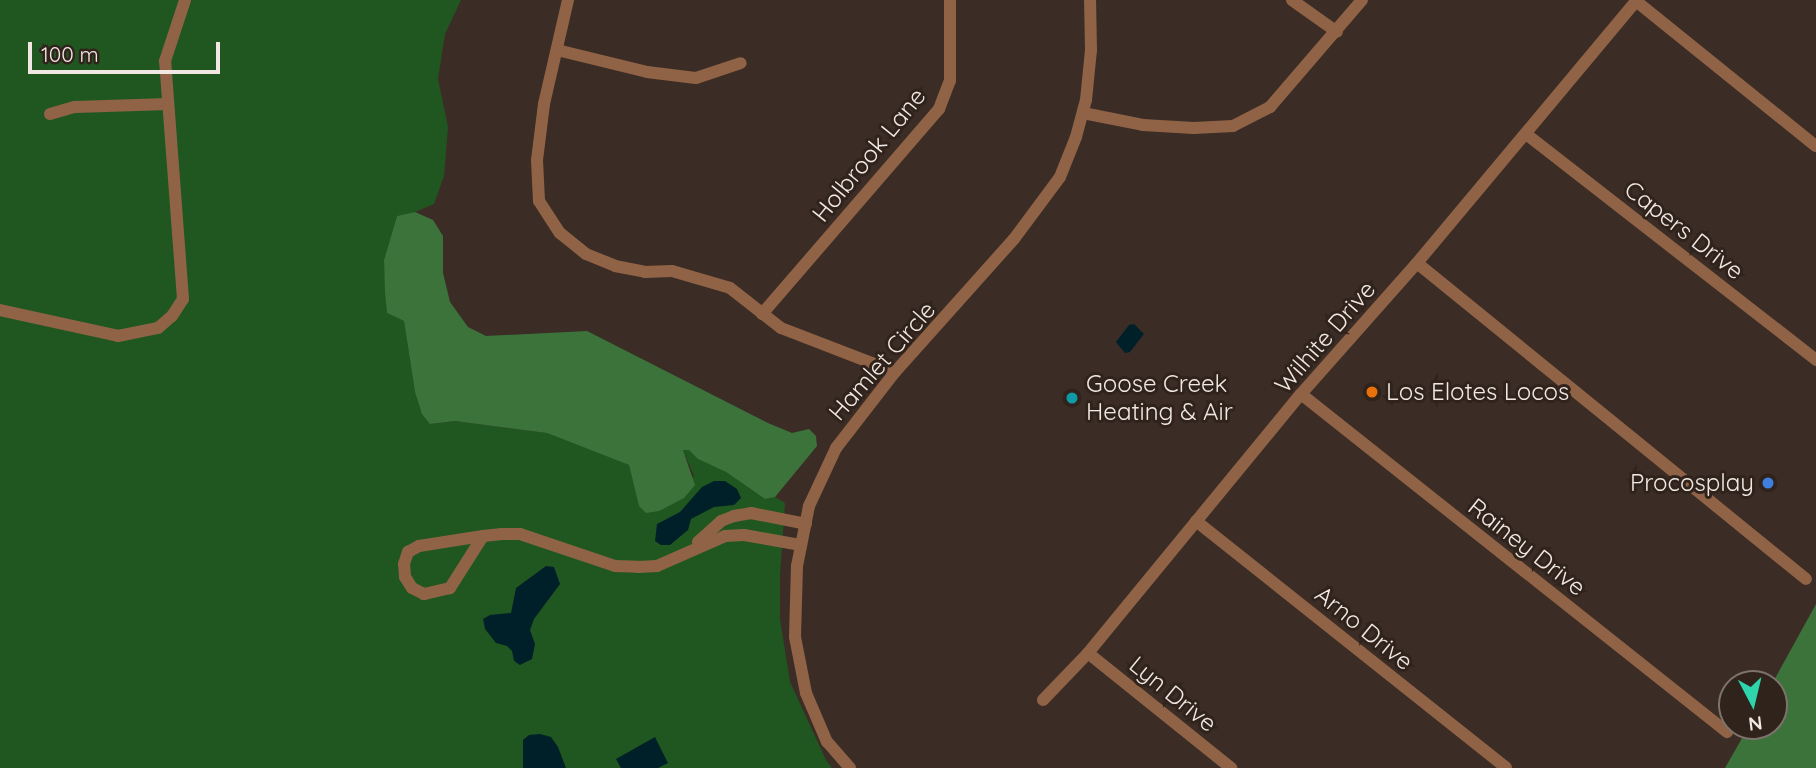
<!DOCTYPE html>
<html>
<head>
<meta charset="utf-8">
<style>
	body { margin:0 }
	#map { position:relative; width:1816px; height:768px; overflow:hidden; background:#3b2d26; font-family:Quicksand,sans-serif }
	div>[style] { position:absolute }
	.green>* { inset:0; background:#205720 }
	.forest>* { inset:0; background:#3c733b }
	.water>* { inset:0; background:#002029 }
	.street>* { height:12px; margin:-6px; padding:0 6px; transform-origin:6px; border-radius:6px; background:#916346 }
	.dots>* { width:19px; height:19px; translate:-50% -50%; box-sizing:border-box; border:4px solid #30231c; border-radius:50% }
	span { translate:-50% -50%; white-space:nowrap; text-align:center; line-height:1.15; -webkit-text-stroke:6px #30231c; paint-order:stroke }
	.street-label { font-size:24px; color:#f1e8e3 }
	.poi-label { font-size:24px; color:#f1e8e3 }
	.left { translate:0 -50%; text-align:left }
	.right { translate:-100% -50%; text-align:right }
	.north { position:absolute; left:1718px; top:670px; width:70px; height:70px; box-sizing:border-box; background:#30231c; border:2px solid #7d726c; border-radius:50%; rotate:173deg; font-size:19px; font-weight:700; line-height:28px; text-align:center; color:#f1e8e3 }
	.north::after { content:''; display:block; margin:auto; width:24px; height:32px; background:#2ed4ab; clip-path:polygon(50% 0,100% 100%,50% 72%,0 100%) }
	.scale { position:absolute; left:28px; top:42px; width:192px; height:32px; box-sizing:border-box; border:4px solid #f1e8e3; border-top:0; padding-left:9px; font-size:21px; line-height:24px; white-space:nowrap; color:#f1e8e3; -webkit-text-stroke:5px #30231c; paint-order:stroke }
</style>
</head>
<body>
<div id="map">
	<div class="green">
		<div style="clip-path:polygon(0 0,461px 0,445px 34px,438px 79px,448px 127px,444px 176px,434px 204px,415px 212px,397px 216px,384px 260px,387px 313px,404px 321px,415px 392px,430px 424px,455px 421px,547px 433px,629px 465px,639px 506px,694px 476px,683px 450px,689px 449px,698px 459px,726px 472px,765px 499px,775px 497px,785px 503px,780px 575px,780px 619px,790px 682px,826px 760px,832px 768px,0 768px)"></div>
	</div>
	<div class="forest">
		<div style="clip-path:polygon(415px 212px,433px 220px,443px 236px,443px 273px,450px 302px,468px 327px,486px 336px,587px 331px,768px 423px,792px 433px,809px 429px,816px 436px,817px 446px,775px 497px,765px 499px,726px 472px,698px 459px,689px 450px,683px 450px,695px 485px,684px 498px,659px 511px,646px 513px,639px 506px,629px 465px,547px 433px,455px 421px,430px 424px,422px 414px,415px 392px,404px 321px,387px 313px,385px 292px,384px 260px,397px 216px)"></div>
		<div style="clip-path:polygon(1816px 604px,1816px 768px,1725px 768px,1749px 726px,1774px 726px,1772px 684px)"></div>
	</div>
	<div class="water">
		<div style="clip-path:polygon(1134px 324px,1144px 334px,1130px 352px,1125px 353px,1116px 342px,1129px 325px)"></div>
		<div style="clip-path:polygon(714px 481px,725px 481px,737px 489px,741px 498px,734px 505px,714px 507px,691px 519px,688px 530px,670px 545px,661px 545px,655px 541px,657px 524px,680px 512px,702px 487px)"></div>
		<div style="clip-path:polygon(546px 566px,554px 567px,560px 584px,534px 619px,530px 630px,535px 644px,532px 659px,520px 665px,514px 661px,512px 651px,507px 646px,496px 643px,485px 629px,483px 619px,490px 615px,511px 613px,516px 588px)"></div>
		<div style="clip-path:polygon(540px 734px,551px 737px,558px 747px,566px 768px,523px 768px,523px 740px,529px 735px)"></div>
		<div style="clip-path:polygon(655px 737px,668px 763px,658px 768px,621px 768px,616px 759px)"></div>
	</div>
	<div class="street">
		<div style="left:568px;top:0;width:107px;rotate:103deg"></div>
		<div style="left:544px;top:104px;width:56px;rotate:97.1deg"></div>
		<div style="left:537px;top:160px;width:41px;rotate:87.2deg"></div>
		<div style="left:539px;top:201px;width:38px;rotate:57deg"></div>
		<div style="left:560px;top:233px;width:33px;rotate:39deg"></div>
		<div style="left:586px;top:254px;width:31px;rotate:22deg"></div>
		<div style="left:615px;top:266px;width:31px;rotate:11deg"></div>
		<div style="left:645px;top:272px;width:27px;rotate:-2deg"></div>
		<div style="left:672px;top:271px;width:60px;rotate:16.3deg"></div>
		<div style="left:730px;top:288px;width:65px;rotate:38.1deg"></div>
		<div style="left:781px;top:328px;width:122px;rotate:21.1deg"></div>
		<div style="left:1292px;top:0;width:55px;rotate:35.4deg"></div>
		<div style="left:1636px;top:1px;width:231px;rotate:38.9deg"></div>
		<div style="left:557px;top:50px;width:93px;rotate:13.7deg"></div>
		<div style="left:647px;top:72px;width:49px;rotate:7deg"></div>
		<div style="left:696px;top:78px;width:47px;rotate:-18.4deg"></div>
		<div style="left:1083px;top:113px;width:61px;rotate:11.3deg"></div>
		<div style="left:1143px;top:125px;width:51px;rotate:3.4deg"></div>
		<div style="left:1194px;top:128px;width:39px;rotate:-3deg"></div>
		<div style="left:1233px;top:126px;width:42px;rotate:-27.2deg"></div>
		<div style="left:1270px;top:107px;width:141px;rotate:-49.3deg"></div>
		<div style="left:50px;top:114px;width:26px;rotate:-16deg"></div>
		<div style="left:75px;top:107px;width:93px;rotate:-1.8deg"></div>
		<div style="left:1526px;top:134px;width:368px;rotate:37.9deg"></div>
		<div style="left:1417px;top:263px;width:501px;rotate:39.09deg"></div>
		<div style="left:0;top:310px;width:121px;rotate:12.4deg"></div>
		<div style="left:118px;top:336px;width:41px;rotate:-11.3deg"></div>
		<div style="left:158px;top:328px;width:18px;rotate:-41deg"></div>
		<div style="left:172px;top:316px;width:20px;rotate:-57deg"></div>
		<div style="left:183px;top:299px;width:239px;rotate:-94.3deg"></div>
		<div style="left:165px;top:61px;width:64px;rotate:-71.8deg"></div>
		<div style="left:762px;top:314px;width:271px;rotate:-49.2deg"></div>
		<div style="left:939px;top:109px;width:30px;rotate:-69deg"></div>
		<div style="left:950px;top:81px;width:81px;rotate:-90deg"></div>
		<div style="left:1301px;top:394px;width:544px;rotate:38.43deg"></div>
		<div style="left:1196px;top:521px;width:396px;rotate:38.5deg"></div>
		<div style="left:483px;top:536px;width:62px;rotate:122.4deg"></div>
		<div style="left:450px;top:588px;width:27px;rotate:167deg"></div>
		<div style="left:424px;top:594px;width:13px;rotate:-153deg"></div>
		<div style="left:412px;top:588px;width:13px;rotate:-122deg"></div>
		<div style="left:405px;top:577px;width:13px;rotate:-94deg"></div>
		<div style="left:404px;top:564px;width:13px;rotate:-72deg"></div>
		<div style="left:408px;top:552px;width:13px;rotate:-29deg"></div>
		<div style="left:419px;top:546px;width:65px;rotate:-8.9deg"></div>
		<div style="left:483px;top:536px;width:19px;rotate:-6deg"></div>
		<div style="left:502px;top:534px;width:18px"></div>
		<div style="left:520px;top:534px;width:100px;rotate:18.6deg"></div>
		<div style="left:615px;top:566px;width:23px;rotate:2deg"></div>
		<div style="left:638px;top:567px;width:19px;rotate:-3deg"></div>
		<div style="left:657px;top:566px;width:74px;rotate:-23.8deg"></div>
		<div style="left:725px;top:536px;width:19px;rotate:-3deg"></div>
		<div style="left:744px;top:535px;width:58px;rotate:10deg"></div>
		<div style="left:698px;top:542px;width:31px;rotate:-42deg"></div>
		<div style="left:721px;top:521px;width:14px;rotate:-21deg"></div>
		<div style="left:734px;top:516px;width:17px;rotate:-10deg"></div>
		<div style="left:751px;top:513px;width:56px;rotate:11.3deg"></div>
		<div style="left:1088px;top:653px;width:184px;rotate:38.8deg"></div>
		<div style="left:1043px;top:700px;width:65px;rotate:-46.2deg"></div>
		<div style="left:1088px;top:653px;width:335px;rotate:-50.6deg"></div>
		<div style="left:1301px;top:394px;width:175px;rotate:-48.5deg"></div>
		<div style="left:1417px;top:263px;width:343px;rotate:-50.1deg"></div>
		<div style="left:850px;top:768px;width:35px;rotate:-131deg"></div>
		<div style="left:827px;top:742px;width:53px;rotate:-113.2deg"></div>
		<div style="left:806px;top:693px;width:57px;rotate:-101.1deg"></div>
		<div style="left:795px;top:637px;width:71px;rotate:-88.4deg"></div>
		<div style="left:797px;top:566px;width:61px;rotate:-78.7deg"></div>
		<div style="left:809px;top:506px;width:64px;rotate:-65deg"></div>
		<div style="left:836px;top:448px;width:96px;rotate:-52.2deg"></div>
		<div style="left:895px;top:372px;width:178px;rotate:-48.2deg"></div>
		<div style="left:1014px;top:239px;width:77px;rotate:-53.4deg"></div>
		<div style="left:1060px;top:177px;width:43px;rotate:-68.2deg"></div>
		<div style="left:1076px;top:137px;width:38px;rotate:-75deg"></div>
		<div style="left:1086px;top:100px;width:50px;rotate:-84.3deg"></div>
		<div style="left:1091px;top:50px;width:50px;rotate:-91.1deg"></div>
	</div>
	<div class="dots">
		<div style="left:1372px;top:392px;background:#e8710a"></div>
		<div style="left:1072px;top:398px;background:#0f9aa8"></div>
		<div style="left:1768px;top:483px;background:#3f7fe0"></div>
	</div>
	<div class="street-label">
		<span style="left:869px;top:155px;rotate:-51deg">Holbrook Lane</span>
		<span style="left:1684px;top:230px;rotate:38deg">Capers Drive</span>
		<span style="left:1325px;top:337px;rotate:-49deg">Wilhite Drive</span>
		<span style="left:882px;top:361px;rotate:-49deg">Hamlet Circle</span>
		<span style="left:1527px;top:547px;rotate:38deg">Rainey Drive</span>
		<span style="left:1364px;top:628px;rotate:39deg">Arno Drive</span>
		<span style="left:1173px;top:694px;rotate:39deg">Lyn Drive</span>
	</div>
	<div class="poi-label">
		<span class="left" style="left:1086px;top:398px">Goose Creek<br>Heating &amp; Air</span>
		<span class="left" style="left:1386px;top:392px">Los Elotes Locos</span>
		<span class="right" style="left:1754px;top:483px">Procosplay</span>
	</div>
	<div class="north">N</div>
	<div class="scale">100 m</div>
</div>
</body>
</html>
